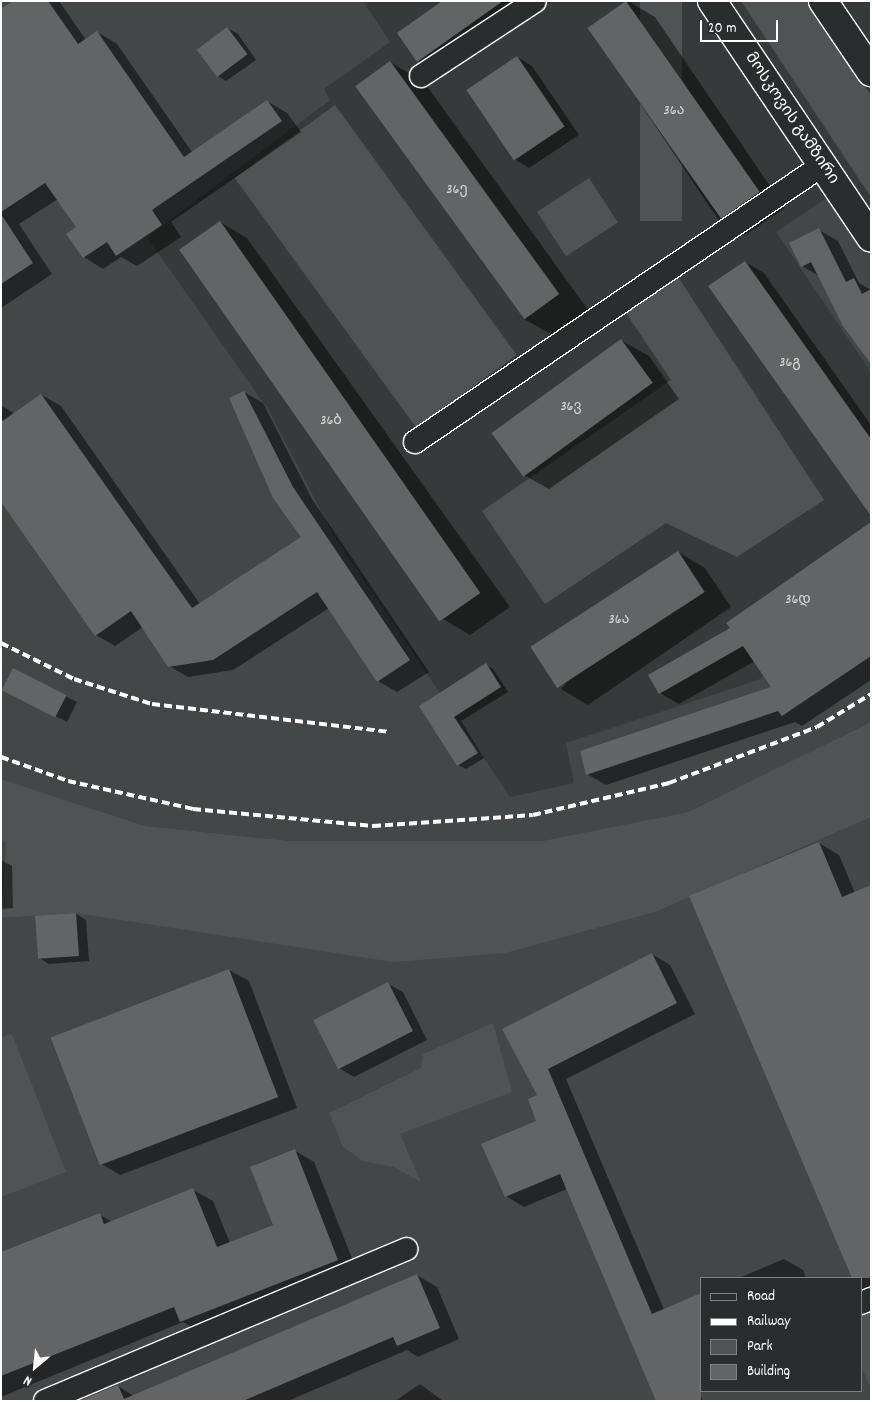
<!DOCTYPE html>
<html>
<head>
<meta charset="utf-8">
<style>
	body { margin:0 }
	#map { position:relative; width:872px; height:1402px; overflow:hidden; background:#373a3b; font-family:Dekko,"Noto Sans Georgian",sans-serif }
	div>[style] { position:absolute }
	.built>* { inset:0; background:#444748 }
	.green>* { inset:0; background:#505354; transform-origin:0 0 }
	.shadow>* { inset:0; background:#0007 }
	.building>* { inset:0; background:#636465; transform-origin:0 0 }
	.roads { filter:drop-shadow(1px 0 #fff) drop-shadow(-1px 0 #fff) drop-shadow(0 1px #fff) drop-shadow(0 -1px #fff) }
	.minor>* { height:22px; margin:-11px; padding:0 11px; transform-origin:11px; border-radius:11px; background:#2a2d2e }
	.primary>* { height:28px; margin:-14px; padding:0 14px; transform-origin:14px; border-radius:14px; background:#2a2d2e }
	.rail>* { height:4px; margin-top:-2px; transform-origin:0; background:repeating-linear-gradient(90deg,#fff 0 8px,transparent 0 12px) }
	span { translate:-50% -50%; white-space:nowrap; text-align:center; line-height:1.15; -webkit-text-stroke:4px #2a2d2e; paint-order:stroke }
	.number-label { font-size:14px; color:#d8d8d8 }
	.number-label span { -webkit-text-stroke-width:0 }
	.street-label { font-size:16px; color:#fff }
	.frame { position:absolute; inset:0; border:2px solid #fff; pointer-events:none }
	.legend { position:absolute; left:700px; top:1277px; width:162px; height:115px; box-sizing:border-box; background:#2a2d2e; border:1px solid #7f8182; margin:0; padding:6px 9px; list-style:none; font-size:15px; color:#fff }
	.legend li { display:flex; align-items:center; gap:10px; height:25px }
	.legend b { width:25px; border:1px solid #7f8182 }
	.north { position:absolute; left:10px; top:1342px; width:50px; height:50px; -webkit-text-stroke:4px #2a2d2e; paint-order:stroke; rotate:208deg; font-size:14px; font-weight:700; line-height:20px; text-align:center; color:#fff }
	.north::after { content:''; display:block; margin:auto; width:18px; height:22px; background:#fff; clip-path:polygon(50% 0,100% 100%,50% 72%,0 100%) }
	.scale { position:absolute; left:700px; top:20px; width:78px; height:22px; box-sizing:border-box; border:2px solid #fff; border-top:0; padding-left:6px; font-size:15px; line-height:18px; white-space:nowrap; color:#fff; -webkit-text-stroke:4px #2a2d2e; paint-order:stroke }
</style>
</head>
<body>
<div id="map">
	<div class="built">
		<div style="clip-path:polygon(1px 1px,363px 1px,390px 42px,324px 89px,330px 100px,147px 237px,269px 411px,334px 536px,510px 797px,574px 783px,566px 743px,758px 680px,871px 605px,871px 722px,688px 812px,542px 841px,291px 841px,145px 826px,1px 779px)"></div>
		<div style="clip-path:polygon(834px 193px,871px 249px,871px 372px,776px 232px)"></div>
		<div style="clip-path:polygon(evenodd,871px 817px,871px 1401px,1px 1401px,1px 918px,76px 913px,658px 911px,871px 817px,701px 1278px,861px 1278px,861px 1391px,701px 1391px,701px 1278px)"></div>
		<div style="clip-path:polygon(1px 840px,6px 842px,1px 905px)"></div>
	</div>
	<div class="green">
		<div style="left:640px;top:1px;width:42px;height:220px"></div>
		<div style="clip-path:polygon(741px 1px,807px 1px,871px 95px,871px 197px)"></div>
		<div style="left:335px;top:105px;width:309px;height:124px;rotate:54deg"></div>
		<div style="left:589px;top:178px;width:53px;height:62px;rotate:57deg"></div>
		<div style="clip-path:polygon(678px 277px,824px 500px,737px 557px,666px 523px,545px 604px,482px 511px,671px 380px,624px 310px)"></div>
		<div style="clip-path:polygon(871px 722px,871px 817px,658px 911px,505px 953px,393px 962px,76px 913px,1px 918px,6px 842px,1px 840px,1px 779px,145px 826px,291px 841px,542px 841px,688px 812px)"></div>
		<div style="clip-path:polygon(493px 1023px,512px 1092px,400px 1134px,421px 1182px,394px 1167px,363px 1161px,343px 1147px,329px 1113px,421px 1068px,423px 1054px)"></div>
		<div style="clip-path:polygon(12px 1034px,66px 1172px,1px 1197px,1px 1037px)"></div>
		<div style="clip-path:polygon(871px 1307px,871px 1388px,861px 1367px,861px 1311px)"></div>
	</div>
	<div class="shadow">
		<div style="clip-path:polygon(15px 1px,59px 1px,86px 40px,97px 32px,117px 44px,192px 152px,267px 101px,287px 113px,301px 132px,171px 222px,181px 237px,137px 266px,121px 257px,103px 269px,84px 257px,78px 228px,58px 199px,19px 224px,52px 274px,1px 308px,1px 11px)"></div>
		<div style="clip-path:polygon(444px 1px,515px 1px,433px 70px,418px 61px)"></div>
		<div style="clip-path:polygon(628px 1px,655px 17px,785px 208px,745px 235px,718px 219px,589px 28px)"></div>
		<div style="clip-path:polygon(227px 28px,238px 34px,256px 60px,226px 81px,216px 75px)"></div>
		<div style="clip-path:polygon(517px 57px,532px 66px,579px 135px,529px 168px,514px 159px)"></div>
		<div style="clip-path:polygon(390px 62px,424px 82px,591px 314px,558px 338px,524px 319px)"></div>
		<div style="clip-path:polygon(220px 222px,247px 238px,510px 607px,470px 635px,443px 619px,180px 251px)"></div>
		<div style="clip-path:polygon(819px 230px,838px 241px,859px 283px,871px 290px,871px 364px,844px 326px,819px 276px,802px 266px)"></div>
		<div style="clip-path:polygon(745px 262px,764px 273px,871px 425px,871px 514px)"></div>
		<div style="clip-path:polygon(622px 341px,649px 356px,679px 399px,549px 489px,522px 474px)"></div>
		<div style="clip-path:polygon(244px 392px,263px 403px,312px 499px,429px 672px,397px 692px,378px 681px,329px 608px,233px 670px,188px 677px,169px 666px,143px 627px,115px 646px,96px 635px,1px 500px,1px 405px,15px 414px,42px 395px,61px 406px,200px 604px,302px 537px)"></div>
		<div style="clip-path:polygon(871px 523px,871px 680px,802px 726px,795px 722px,606px 785px,587px 774px,773px 687px,755px 661px,679px 704px,660px 693px,731px 628px)"></div>
		<div style="clip-path:polygon(678px 552px,705px 568px,731px 607px,588px 705px,561px 689px)"></div>
		<div style="clip-path:polygon(486px 665px,493px 669px,508px 692px,461px 721px,484px 758px,466px 769px,458px 765px,420px 706px)"></div>
		<div style="clip-path:polygon(14px 670px,77px 702px,67px 722px,14px 695px)"></div>
		<div style="clip-path:polygon(819px 843px,839px 855px,855px 893px,871px 889px,871px 1296px,861px 1291px,861px 1278px,854px 1278px,691px 897px)"></div>
		<div style="clip-path:polygon(1px 860px,12px 866px,13px 908px,1px 909px)"></div>
		<div style="clip-path:polygon(76px 914px,86px 920px,89px 961px,49px 964px,39px 958px)"></div>
		<div style="clip-path:polygon(652px 954px,670px 965px,695px 1014px,566px 1079px,703px 1401px,658px 1401px,567px 1189px,524px 1207px,506px 1196px,538px 1121px,539px 1095px,504px 1030px)"></div>
		<div style="clip-path:polygon(229px 970px,249px 981px,297px 1108px,120px 1175px,100px 1163px)"></div>
		<div style="clip-path:polygon(388px 984px,403px 992px,427px 1040px,354px 1077px,339px 1068px)"></div>
		<div style="clip-path:polygon(294px 1150px,314px 1162px,357px 1271px,201px 1332px,183px 1322px,1px 1397px,1px 1320px,100px 1215px,112px 1222px,193px 1190px,213px 1201px,230px 1243px,274px 1225px)"></div>
		<div style="clip-path:polygon(784px 1259px,803px 1270px,806px 1278px,739px 1278px)"></div>
		<div style="clip-path:polygon(417px 1275px,437px 1287px,459px 1339px,418px 1357px,407px 1350px,288px 1401px,83px 1401px,118px 1386px,134px 1396px)"></div>
		<div style="clip-path:polygon(420px 1384px,443px 1401px,395px 1401px)"></div>
	</div>
	<div class="building">
		<div style="clip-path:polygon(13px 1px,48px 1px,78px 44px,97px 31px,184px 157px,267px 100px,282px 121px,152px 210px,162px 225px,116px 256px,107px 242px,83px 258px,66px 234px,76px 227px,45px 183px,1px 212px,1px 9px)"></div>
		<div style="clip-path:polygon(442px 1px,503px 1px,417px 62px,397px 33px)"></div>
		<div style="left:626px;top:1px;width:233px;height:47px;rotate:55deg"></div>
		<div style="left:227px;top:27px;width:34px;height:38px;rotate:53deg"></div>
		<div style="left:517px;top:56px;width:85px;height:61px;rotate:56deg"></div>
		<div style="left:390px;top:61px;width:288px;height:43px;rotate:54deg"></div>
		<div style="clip-path:polygon(1px 214px,33px 263px,1px 284px)"></div>
		<div style="left:220px;top:221px;width:454px;height:50px;rotate:55deg"></div>
		<div style="clip-path:polygon(819px 228px,846px 282px,854px 278px,862px 294px,871px 289px,871px 364px,843px 326px,811px 262px,801px 267px,789px 243px)"></div>
		<div style="clip-path:polygon(745px 261px,871px 439px,871px 516px,708px 286px)"></div>
		<div style="left:621px;top:339px;width:54px;height:160px;rotate:54deg"></div>
		<div style="clip-path:polygon(244px 391px,293px 487px,410px 660px,377px 682px,317px 592px,213px 660px,168px 667px,131px 611px,95px 636px,1px 502px,1px 422px,41px 394px,192px 608px,301px 537px,273px 498px,229px 398px)"></div>
		<div style="clip-path:polygon(871px 522px,871px 656px,782px 716px,778px 711px,586px 775px,580px 751px,771px 687px,743px 646px,659px 694px,648px 675px,730px 628px,726px 623px)"></div>
		<div style="left:678px;top:551px;width:49px;height:176px;rotate:57deg"></div>
		<div style="clip-path:polygon(486px 663px,501px 687px,454px 717px,478px 753px,457px 766px,419px 706px)"></div>
		<div style="left:13px;top:668px;width:60px;height:25px;rotate:27deg"></div>
		<div style="clip-path:polygon(819px 842px,842px 897px,871px 885px,871px 1278px,852px 1278px,689px 896px)"></div>
		<div style="left:76px;top:913px;width:43px;height:41px;rotate:86deg"></div>
		<div style="clip-path:polygon(652px 953px,677px 1003px,548px 1069px,652px 1314px,701px 1293px,701px 1401px,656px 1401px,560px 1174px,505px 1197px,481px 1144px,536px 1121px,528px 1099px,537px 1095px,502px 1029px)"></div>
		<div style="left:229px;top:969px;width:137px;height:191px;rotate:69deg"></div>
		<div style="left:388px;top:982px;width:55px;height:84px;rotate:63deg"></div>
		<div style="clip-path:polygon(295px 1149px,338px 1260px,180px 1322px,174px 1307px,1px 1376px,1px 1252px,100px 1213px,104px 1224px,193px 1188px,217px 1247px,273px 1225px,250px 1167px)"></div>
		<div style="clip-path:polygon(417px 1274px,440px 1328px,397px 1346px,393px 1337px,243px 1401px,79px 1401px,118px 1385px,124px 1399px)"></div>
	</div>
	<div class="roads">
		<div class="minor">
			<div style="left:421px;top:76px;width:136px;rotate:-33.3deg"></div>
			<div style="left:415px;top:442px;width:492px;rotate:-34.2deg"></div>
			<div style="left:861px;top:1303px;width:11px;rotate:-22deg"></div>
			<div style="left:45px;top:1401px;width:392px;rotate:-22.8deg"></div>
		</div>
		<div class="primary">
			<div style="left:712px;top:1px;width:285px;rotate:56.1deg"></div>
			<div style="left:823px;top:1px;width:86px;rotate:55.9deg"></div>
		</div>
	</div>
	<div class="rail">
		<div style="left:1px;top:643px;width:81px;rotate:26.3deg"></div>
		<div style="left:74px;top:679px;width:82px;rotate:17.8deg"></div>
		<div style="left:152px;top:704px;width:239px;rotate:6.7deg"></div>
		<div style="left:1px;top:757px;width:71px;rotate:19.7deg"></div>
		<div style="left:68px;top:781px;width:128px;rotate:12.6deg"></div>
		<div style="left:193px;top:809px;width:181px;rotate:5.4deg"></div>
		<div style="left:373px;top:826px;width:160px;rotate:-3.9deg"></div>
		<div style="left:533px;top:815px;width:140px;rotate:-13.2deg"></div>
		<div style="left:669px;top:783px;width:158px;rotate:-20.7deg"></div>
		<div style="left:817px;top:727px;width:63px;rotate:-31.4deg"></div>
	</div>
	<div class="number-label">
		<span style="left:674px;top:111px">36ა</span>
		<span style="left:457px;top:190px">36ე</span>
		<span style="left:790px;top:363px">36გ</span>
		<span style="left:571px;top:407px">36ვ</span>
		<span style="left:331px;top:421px">36ბ</span>
		<span style="left:798px;top:600px">36დ</span>
		<span style="left:619px;top:620px">36ა</span>
	</div>
	<div class="street-label">
		<span style="left:791px;top:119px;rotate:56deg">მოსკოვის გამზირი</span>
	</div>
	<div class="frame"></div>
	<ul class="legend">
	<li><b style="height:6px;background:#2a2d2e"></b>Road</li>
	<li><b style="height:6px;background:#fff"></b>Railway</li>
	<li><b style="height:14px;background:#505354"></b>Park</li>
	<li><b style="height:14px;background:#636465"></b>Building</li>
	</ul>
	<div class="north">N</div>
	<div class="scale">20 m</div>
</div>
</body>
</html>
